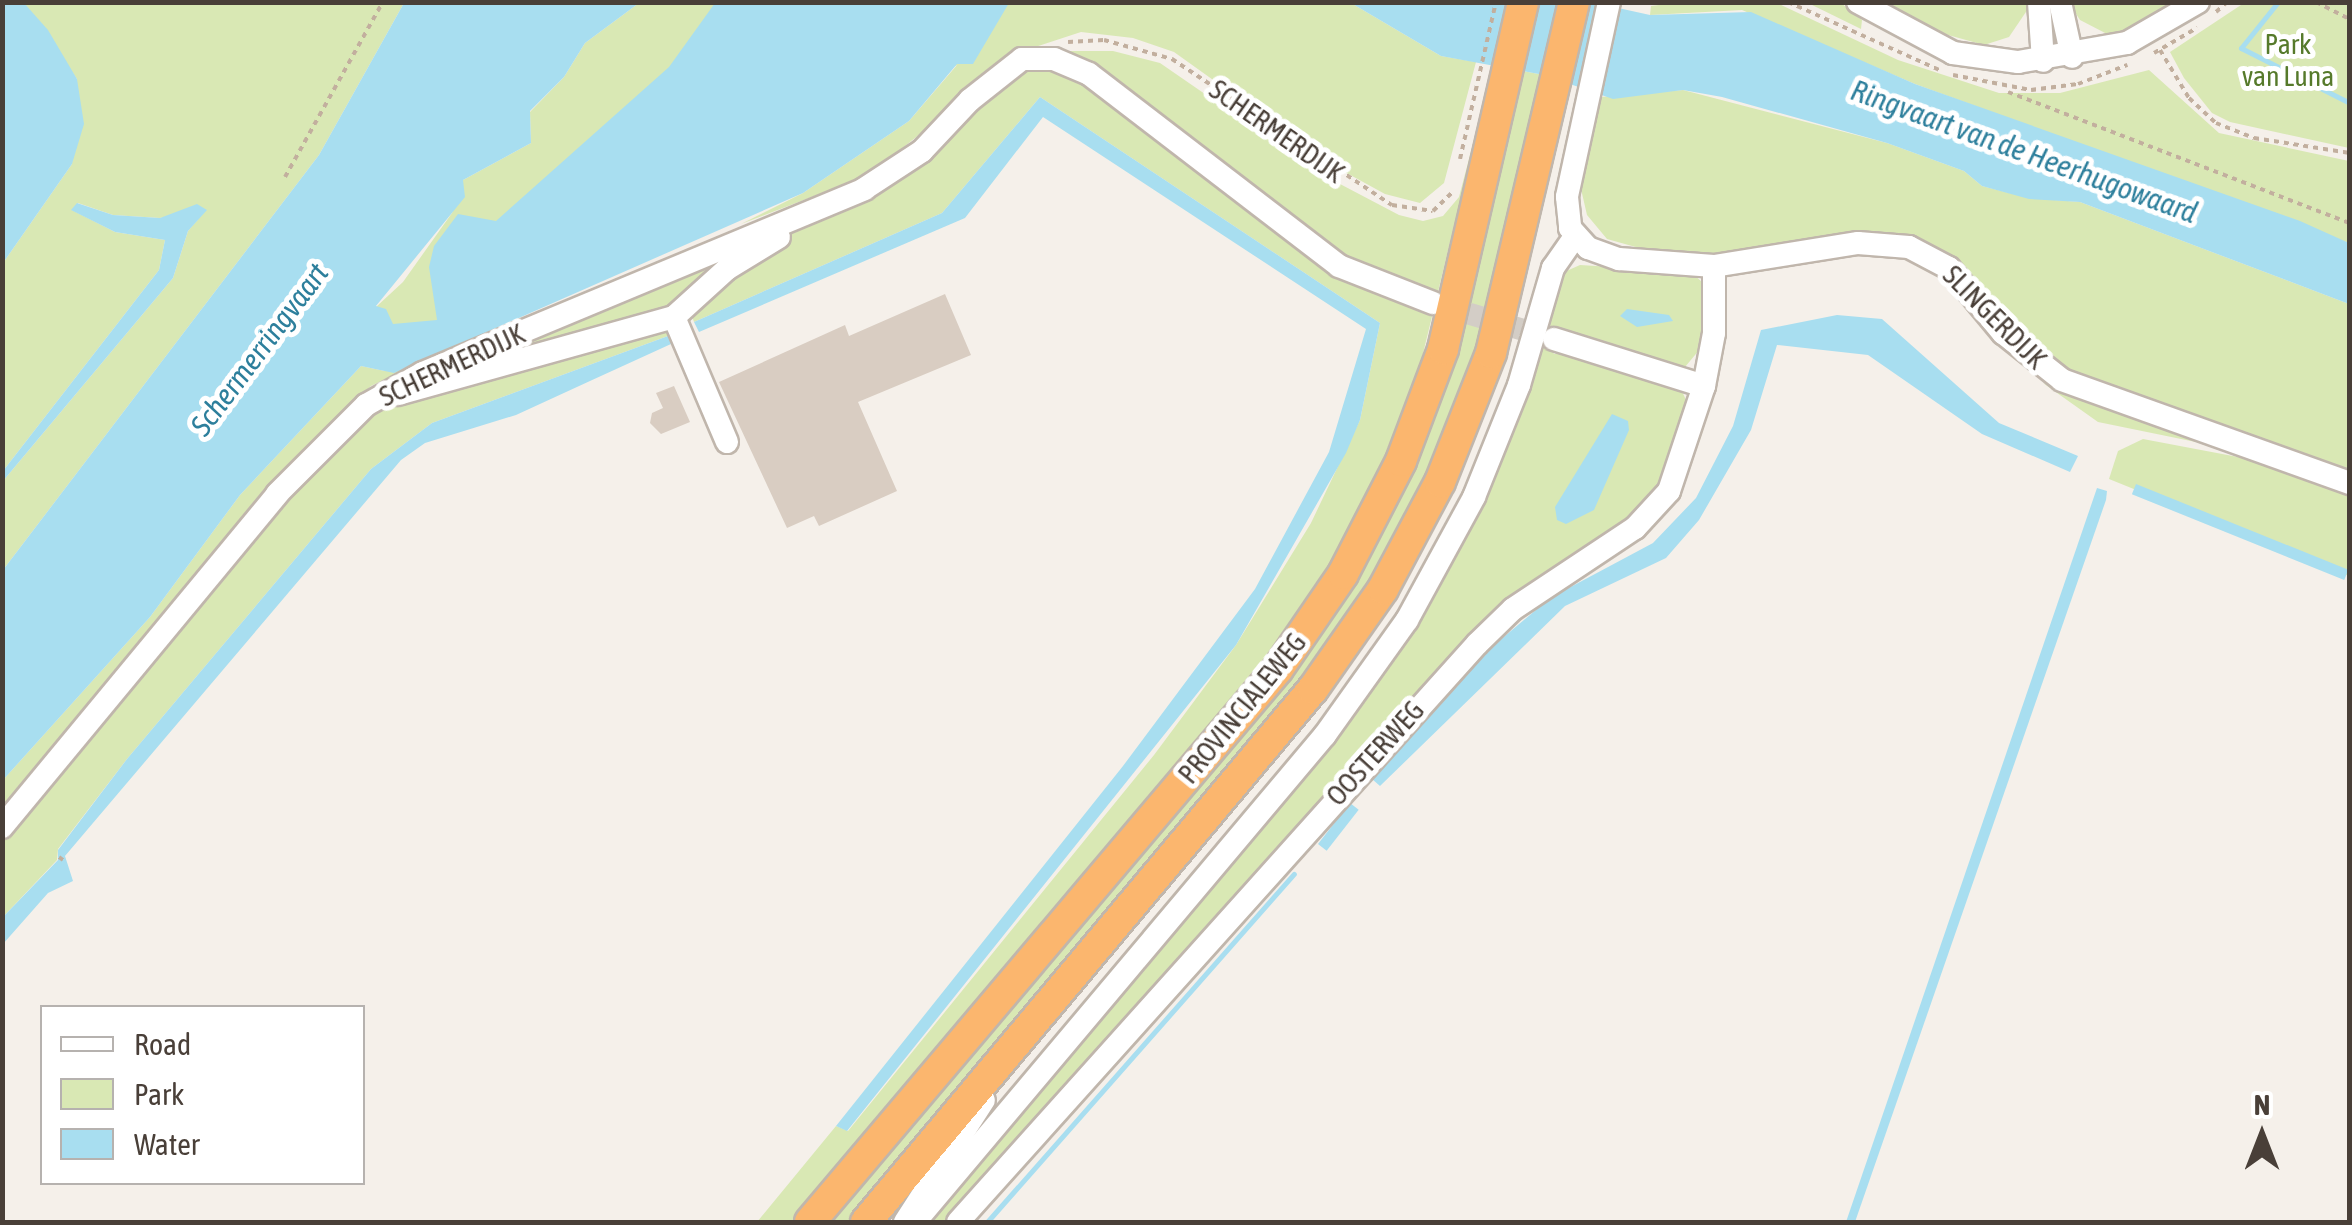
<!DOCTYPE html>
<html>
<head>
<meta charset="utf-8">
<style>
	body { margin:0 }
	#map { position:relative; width:2352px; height:1225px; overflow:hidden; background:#f5f0ea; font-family:"Asap Condensed",sans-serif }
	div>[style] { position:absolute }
	.green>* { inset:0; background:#d9e8b4 }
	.water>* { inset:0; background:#a8def0; transform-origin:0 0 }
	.stream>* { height:5px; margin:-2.5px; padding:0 2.5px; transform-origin:2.5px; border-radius:2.5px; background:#a8def0 }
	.building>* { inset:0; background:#d9cdc2 }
	.minor-tunnel>* { height:22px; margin-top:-11px; transform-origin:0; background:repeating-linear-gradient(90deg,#d3cdc6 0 22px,transparent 0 33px) }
	.path>* { height:4px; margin-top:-2px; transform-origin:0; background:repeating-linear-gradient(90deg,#c2af9e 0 5px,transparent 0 10px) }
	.roads { filter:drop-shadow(2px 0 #c0b6ac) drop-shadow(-2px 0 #c0b6ac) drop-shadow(0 2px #c0b6ac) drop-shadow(0 -2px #c0b6ac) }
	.minor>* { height:22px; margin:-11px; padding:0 11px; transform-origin:11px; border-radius:11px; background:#fff }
	.highway>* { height:30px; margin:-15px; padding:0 15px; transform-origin:15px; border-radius:15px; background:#fbb66e }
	span { translate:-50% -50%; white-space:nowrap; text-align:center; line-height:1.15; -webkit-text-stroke:10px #fff; paint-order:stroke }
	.park-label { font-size:28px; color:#567a2b }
	.street-label { font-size:28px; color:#493f38 }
	.water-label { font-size:30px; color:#2d7f9c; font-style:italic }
	.frame { position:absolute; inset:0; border:5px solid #493f38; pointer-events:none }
	.legend { position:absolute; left:40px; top:1005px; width:325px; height:180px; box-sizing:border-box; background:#fff; border:2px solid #b6b2af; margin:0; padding:12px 18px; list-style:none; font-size:30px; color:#493f38 }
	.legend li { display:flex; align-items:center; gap:20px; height:50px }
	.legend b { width:50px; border:2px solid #b6b2af }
	.north { position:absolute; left:2212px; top:1085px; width:100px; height:100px; -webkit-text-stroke:8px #fff; paint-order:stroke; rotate:0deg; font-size:28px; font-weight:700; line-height:40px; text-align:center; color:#493f38 }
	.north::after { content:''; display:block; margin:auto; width:35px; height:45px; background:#493f38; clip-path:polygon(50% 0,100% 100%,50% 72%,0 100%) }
</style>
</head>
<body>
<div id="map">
	<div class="green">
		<div style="clip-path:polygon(24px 3px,404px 3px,319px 155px,3px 570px,3px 481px,173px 278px,188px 231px,206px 210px,160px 218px,113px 215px,78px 203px,72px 210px,115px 232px,165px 240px,159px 270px,3px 471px,3px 263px,72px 164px,77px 79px)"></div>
		<div style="clip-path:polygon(639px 3px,1351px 3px,1441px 56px,1476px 62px,1444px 183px,1420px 203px,1385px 194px,1332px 165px,1174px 52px,1133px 38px,1081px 32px,1023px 51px,869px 175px,741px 224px,803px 193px,909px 121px,957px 65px,492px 326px,371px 386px,288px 466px,3px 819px,3px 780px,150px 617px,240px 495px,361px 366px,385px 371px,416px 358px,376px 307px,403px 282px,452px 213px,463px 180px,531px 143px,530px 112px,564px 77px,585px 43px)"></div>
		<div style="clip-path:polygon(1675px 3px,1777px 3px,1898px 60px,1999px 93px,2060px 93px,2149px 70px,2219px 133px,2349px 161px,2349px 243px,1915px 84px,1742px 10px,1650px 15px,1651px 6px)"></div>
		<div style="clip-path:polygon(1808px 3px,1841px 3px,1862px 20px,1861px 29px)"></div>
		<div style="clip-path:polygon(1882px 3px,2032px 3px,2009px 37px,1984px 45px,1923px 28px)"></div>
		<div style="clip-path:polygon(2069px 3px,2183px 3px,2129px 33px,2109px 35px,2080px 20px)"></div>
		<div style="clip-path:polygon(2244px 3px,2349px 3px,2349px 148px,2230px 122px,2212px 113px,2184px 78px,2170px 52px)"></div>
		<div style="clip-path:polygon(1054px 51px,1113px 51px,1160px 63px,1321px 174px,1399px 215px,1423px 221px,1443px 216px,1459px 197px,1487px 90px,1419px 370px,1371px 489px,1309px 608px,796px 1222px,757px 1222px,836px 1126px,848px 1131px,1154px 755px,1236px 645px,1311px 523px,1360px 420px,1380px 323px,1040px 97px,942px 213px,694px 322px,691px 313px,746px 263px)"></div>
		<div style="clip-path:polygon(1522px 71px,1544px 75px,1504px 267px,1441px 457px,1352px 619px,854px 1222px,822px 1222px,1359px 563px)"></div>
		<div style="clip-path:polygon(1683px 90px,1887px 143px,1964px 171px,1982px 186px,2029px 198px,2080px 202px,2349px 304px,2349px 475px,2059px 369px,2006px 322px,1968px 273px,1919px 240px,1866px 235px,1735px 256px,1650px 251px,1607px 239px,1587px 215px,1581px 189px,1601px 97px)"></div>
		<div style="clip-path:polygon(773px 230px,670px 305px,420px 386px)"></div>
		<div style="clip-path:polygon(1580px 265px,1691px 272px,1703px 283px,1705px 343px,1685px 367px,1626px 356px,1562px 330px,1554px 332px,1550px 345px,1554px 354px,1568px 352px,1680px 387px,1692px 413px,1668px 476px,1622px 529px,1529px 586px,1478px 631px,1226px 904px,948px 1222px,931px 1222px,1303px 778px,1415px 626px,1498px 470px,1562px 273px)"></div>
		<div style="clip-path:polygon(665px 328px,668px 336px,432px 423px,371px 469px,127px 759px,58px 849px,57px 860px,3px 917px,3px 840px,305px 470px,371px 408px)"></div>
		<div style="clip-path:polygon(2043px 383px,2063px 392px,2230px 449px,2098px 422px)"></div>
		<div style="clip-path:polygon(2143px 439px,2275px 464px,2349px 496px,2349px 576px,2109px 479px,2118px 451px)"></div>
	</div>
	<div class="water">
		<div style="clip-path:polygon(3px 2px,24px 3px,48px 30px,77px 79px,84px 124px,72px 164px,3px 263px)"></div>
		<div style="clip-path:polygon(1591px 2px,1650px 15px,1751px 12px,1915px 84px,2300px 221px,2349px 243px,2349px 304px,2080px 202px,2029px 199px,1982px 186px,1964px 171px,1887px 143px,1722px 97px,1683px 90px,1613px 99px,1544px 75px,1441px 56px,1351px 3px)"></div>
		<div style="clip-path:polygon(404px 3px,639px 3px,585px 43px,564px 77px,530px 111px,531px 143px,463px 180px,465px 197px,376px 306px,386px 309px,393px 324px,437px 320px,429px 267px,434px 246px,458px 214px,496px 221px,669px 67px,715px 3px,1009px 3px,973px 64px,957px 64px,909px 121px,803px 193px,394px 373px,361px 366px,240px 495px,150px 617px,3px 780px,3px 570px,319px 155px)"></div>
		<div style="clip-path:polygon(1040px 97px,1380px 323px,1360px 420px,1346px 453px,1236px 645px,847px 1131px,836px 1126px,1123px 766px,1255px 589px,1329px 452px,1366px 329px,1043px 117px,965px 218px,699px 332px,694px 322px,942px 213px)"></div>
		<div style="clip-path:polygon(77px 203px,113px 215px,160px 218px,197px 204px,207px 210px,188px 231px,173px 278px,3px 481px,3px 471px,159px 270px,165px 240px,115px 232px,71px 210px)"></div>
		<div style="clip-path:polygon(1627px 309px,1669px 315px,1673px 321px,1637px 327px,1620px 316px)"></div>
		<div style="clip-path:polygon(1837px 315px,1882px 319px,1999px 423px,2078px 456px,2070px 472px,1982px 434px,1868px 355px,1777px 345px,1751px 430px,1699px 520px,1666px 558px,1565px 606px,1380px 786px,1372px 779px,1493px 646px,1550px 598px,1653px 543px,1696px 498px,1733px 426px,1761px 330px)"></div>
		<div style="clip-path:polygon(668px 336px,671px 344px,590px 381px,516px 415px,425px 443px,401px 460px,65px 856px,73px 881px,48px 893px,3px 944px,3px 917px,58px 860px,58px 850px,127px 759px,371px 469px,432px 423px)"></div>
		<div style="clip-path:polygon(1612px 414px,1628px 421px,1629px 430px,1594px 510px,1566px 524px,1557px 520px,1555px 507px)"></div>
		<div style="left:2136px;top:484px;width:229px;height:11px;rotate:22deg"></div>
		<div style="clip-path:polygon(2097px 488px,2107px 491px,2106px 500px,1855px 1222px,1846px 1222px)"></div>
		<div style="left:1350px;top:803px;width:11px;height:52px;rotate:38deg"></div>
	</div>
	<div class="stream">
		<div style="left:2278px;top:2px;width:59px;rotate:128.8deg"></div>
		<div style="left:2241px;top:48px;width:122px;rotate:26.8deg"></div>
		<div style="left:987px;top:1222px;width:464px;rotate:-48.6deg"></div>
	</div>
	<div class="building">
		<div style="clip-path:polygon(945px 294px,971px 355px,858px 402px,897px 491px,819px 526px,814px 516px,787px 528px,719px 382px,845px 325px,849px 336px)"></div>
		<div style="clip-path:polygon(674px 386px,690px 422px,661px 434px,650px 423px,652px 413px,663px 408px,656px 393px)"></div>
	</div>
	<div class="minor-tunnel">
		<div style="left:1437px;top:304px;width:118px;rotate:16.7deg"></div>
	</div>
	<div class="path">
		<div style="left:1788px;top:2px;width:166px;rotate:24.2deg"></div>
		<div style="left:2316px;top:2px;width:38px;rotate:27deg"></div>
		<div style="left:2216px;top:12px;width:15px;rotate:-42deg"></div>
		<div style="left:1068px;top:42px;width:36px;rotate:-3deg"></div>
		<div style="left:1104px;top:40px;width:71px;rotate:15.6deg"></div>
		<div style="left:1172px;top:59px;width:264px;rotate:33.6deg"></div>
		<div style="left:1392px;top:205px;width:41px;rotate:8.3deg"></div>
		<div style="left:1433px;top:211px;width:28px;rotate:-44deg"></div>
		<div style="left:2160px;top:50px;width:56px;rotate:58.9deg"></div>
		<div style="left:2189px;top:98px;width:37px;rotate:43deg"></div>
		<div style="left:2216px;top:123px;width:41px;rotate:21.5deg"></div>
		<div style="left:2254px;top:138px;width:97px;rotate:8.9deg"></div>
		<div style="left:2154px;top:53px;width:50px;rotate:-30.2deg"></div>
		<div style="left:1953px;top:75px;width:79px;rotate:10.9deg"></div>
		<div style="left:2031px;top:90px;width:47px;rotate:-7.3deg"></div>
		<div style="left:2078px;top:84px;width:53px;rotate:-21.2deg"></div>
		<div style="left:2008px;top:92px;width:366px;rotate:21deg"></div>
		<div style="left:1460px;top:159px;width:161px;rotate:-77.1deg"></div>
		<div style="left:285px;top:177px;width:201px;rotate:-60.8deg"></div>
		<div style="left:59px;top:857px;width:5px;rotate:37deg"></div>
	</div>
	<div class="roads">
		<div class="minor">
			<div style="left:1609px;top:2px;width:199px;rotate:102.2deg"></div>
			<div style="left:1567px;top:197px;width:31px;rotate:84deg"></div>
			<div style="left:1570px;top:228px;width:27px;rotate:48deg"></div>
			<div style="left:1588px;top:248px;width:33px;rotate:20deg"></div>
			<div style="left:1619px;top:259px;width:95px;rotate:4.2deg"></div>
			<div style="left:1714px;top:266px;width:146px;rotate:-9.1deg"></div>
			<div style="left:1858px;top:243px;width:51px;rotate:4.5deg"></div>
			<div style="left:1909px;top:247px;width:45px;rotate:27.7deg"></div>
			<div style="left:1949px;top:268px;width:85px;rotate:50.3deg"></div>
			<div style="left:2003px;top:333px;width:75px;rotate:38.5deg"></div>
			<div style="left:2062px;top:380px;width:306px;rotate:19.7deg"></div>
			<div style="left:1858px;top:2px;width:108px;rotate:28.2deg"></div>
			<div style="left:1953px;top:53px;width:66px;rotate:7.9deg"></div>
			<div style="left:2018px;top:62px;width:111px;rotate:-9.9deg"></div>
			<div style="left:2127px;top:43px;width:82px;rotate:-30deg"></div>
			<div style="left:2039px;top:2px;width:59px;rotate:86.1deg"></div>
			<div style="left:2060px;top:2px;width:56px;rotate:77.7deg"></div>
			<div style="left:1554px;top:339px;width:157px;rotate:17.4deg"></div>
			<div style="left:398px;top:394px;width:287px;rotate:-15.6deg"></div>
			<div style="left:727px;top:442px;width:136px;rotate:-113deg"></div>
			<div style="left:674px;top:317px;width:72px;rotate:-42.2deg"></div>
			<div style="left:727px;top:269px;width:61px;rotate:-31.6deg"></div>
			<div style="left:2px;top:827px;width:432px;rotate:-50.4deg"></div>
			<div style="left:277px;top:494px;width:126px;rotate:-45deg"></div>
			<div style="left:366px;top:405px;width:65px;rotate:-29.3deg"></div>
			<div style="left:423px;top:373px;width:478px;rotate:-22.6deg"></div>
			<div style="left:864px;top:189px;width:69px;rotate:-33.2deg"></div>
			<div style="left:922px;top:151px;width:70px;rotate:-46.7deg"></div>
			<div style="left:970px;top:100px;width:66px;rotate:-38.3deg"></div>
			<div style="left:1022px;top:59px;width:32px"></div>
			<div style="left:1054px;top:59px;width:38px;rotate:23deg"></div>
			<div style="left:1089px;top:74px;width:315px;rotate:37.5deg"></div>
			<div style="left:1339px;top:266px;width:101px;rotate:21.5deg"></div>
			<div style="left:905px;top:1222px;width:145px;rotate:-57.1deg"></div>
			<div style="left:915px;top:1222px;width:637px;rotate:-49.91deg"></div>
			<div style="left:1325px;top:735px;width:141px;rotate:-54.5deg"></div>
			<div style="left:1407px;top:620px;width:140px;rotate:-61.4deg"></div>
			<div style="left:1474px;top:497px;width:121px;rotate:-68.1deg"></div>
			<div style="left:1519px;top:385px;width:122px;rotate:-73.8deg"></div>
			<div style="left:1553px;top:268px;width:39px;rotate:-55deg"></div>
			<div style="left:958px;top:1222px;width:777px;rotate:-48.08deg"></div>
			<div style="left:1477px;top:644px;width:50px;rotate:-44.2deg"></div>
			<div style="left:1513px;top:609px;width:146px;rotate:-33.6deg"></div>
			<div style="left:1635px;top:528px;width:50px;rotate:-47.4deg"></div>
			<div style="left:1669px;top:491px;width:111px;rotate:-71.6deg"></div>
			<div style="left:1704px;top:386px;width:54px;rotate:-79.3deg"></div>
			<div style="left:1714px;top:333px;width:67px;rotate:-90deg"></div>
		</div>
		<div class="highway">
			<div style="left:810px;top:1222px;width:724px;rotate:-49.76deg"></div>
			<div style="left:1278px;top:669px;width:115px;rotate:-55.6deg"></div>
			<div style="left:1343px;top:574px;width:127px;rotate:-62.8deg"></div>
			<div style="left:1401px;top:461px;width:120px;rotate:-69.4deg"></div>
			<div style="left:1443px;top:349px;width:356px;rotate:-77deg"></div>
			<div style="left:866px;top:1222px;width:696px;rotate:-50.02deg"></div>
			<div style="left:1313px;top:689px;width:122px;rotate:-55deg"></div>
			<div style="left:1383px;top:589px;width:121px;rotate:-62deg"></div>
			<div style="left:1440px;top:482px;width:139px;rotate:-68.4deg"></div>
			<div style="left:1491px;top:353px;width:361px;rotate:-76.7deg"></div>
		</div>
	</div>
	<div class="park-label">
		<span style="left:2288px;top:60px">Park<br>van Luna</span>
	</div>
	<div class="street-label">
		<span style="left:1277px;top:131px;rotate:35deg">SCHERMERDIJK</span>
		<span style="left:1995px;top:317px;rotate:45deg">SLINGERDIJK</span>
		<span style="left:452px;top:365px;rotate:-25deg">SCHERMERDIJK</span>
		<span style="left:1242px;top:708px;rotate:-51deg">PROVINCIALEWEG</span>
		<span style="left:1375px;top:753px;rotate:-48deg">OOSTERWEG</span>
	</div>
	<div class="water-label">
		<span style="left:2024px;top:151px;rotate:20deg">Ringvaart van de Heerhugowaard</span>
		<span style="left:259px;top:349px;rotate:-53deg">Schermerringvaart</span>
	</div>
	<div class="frame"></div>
	<ul class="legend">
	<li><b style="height:12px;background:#fff"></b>Road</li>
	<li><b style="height:28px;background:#d9e8b4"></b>Park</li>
	<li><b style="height:28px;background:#a8def0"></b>Water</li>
	</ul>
	<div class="north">N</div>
</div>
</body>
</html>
